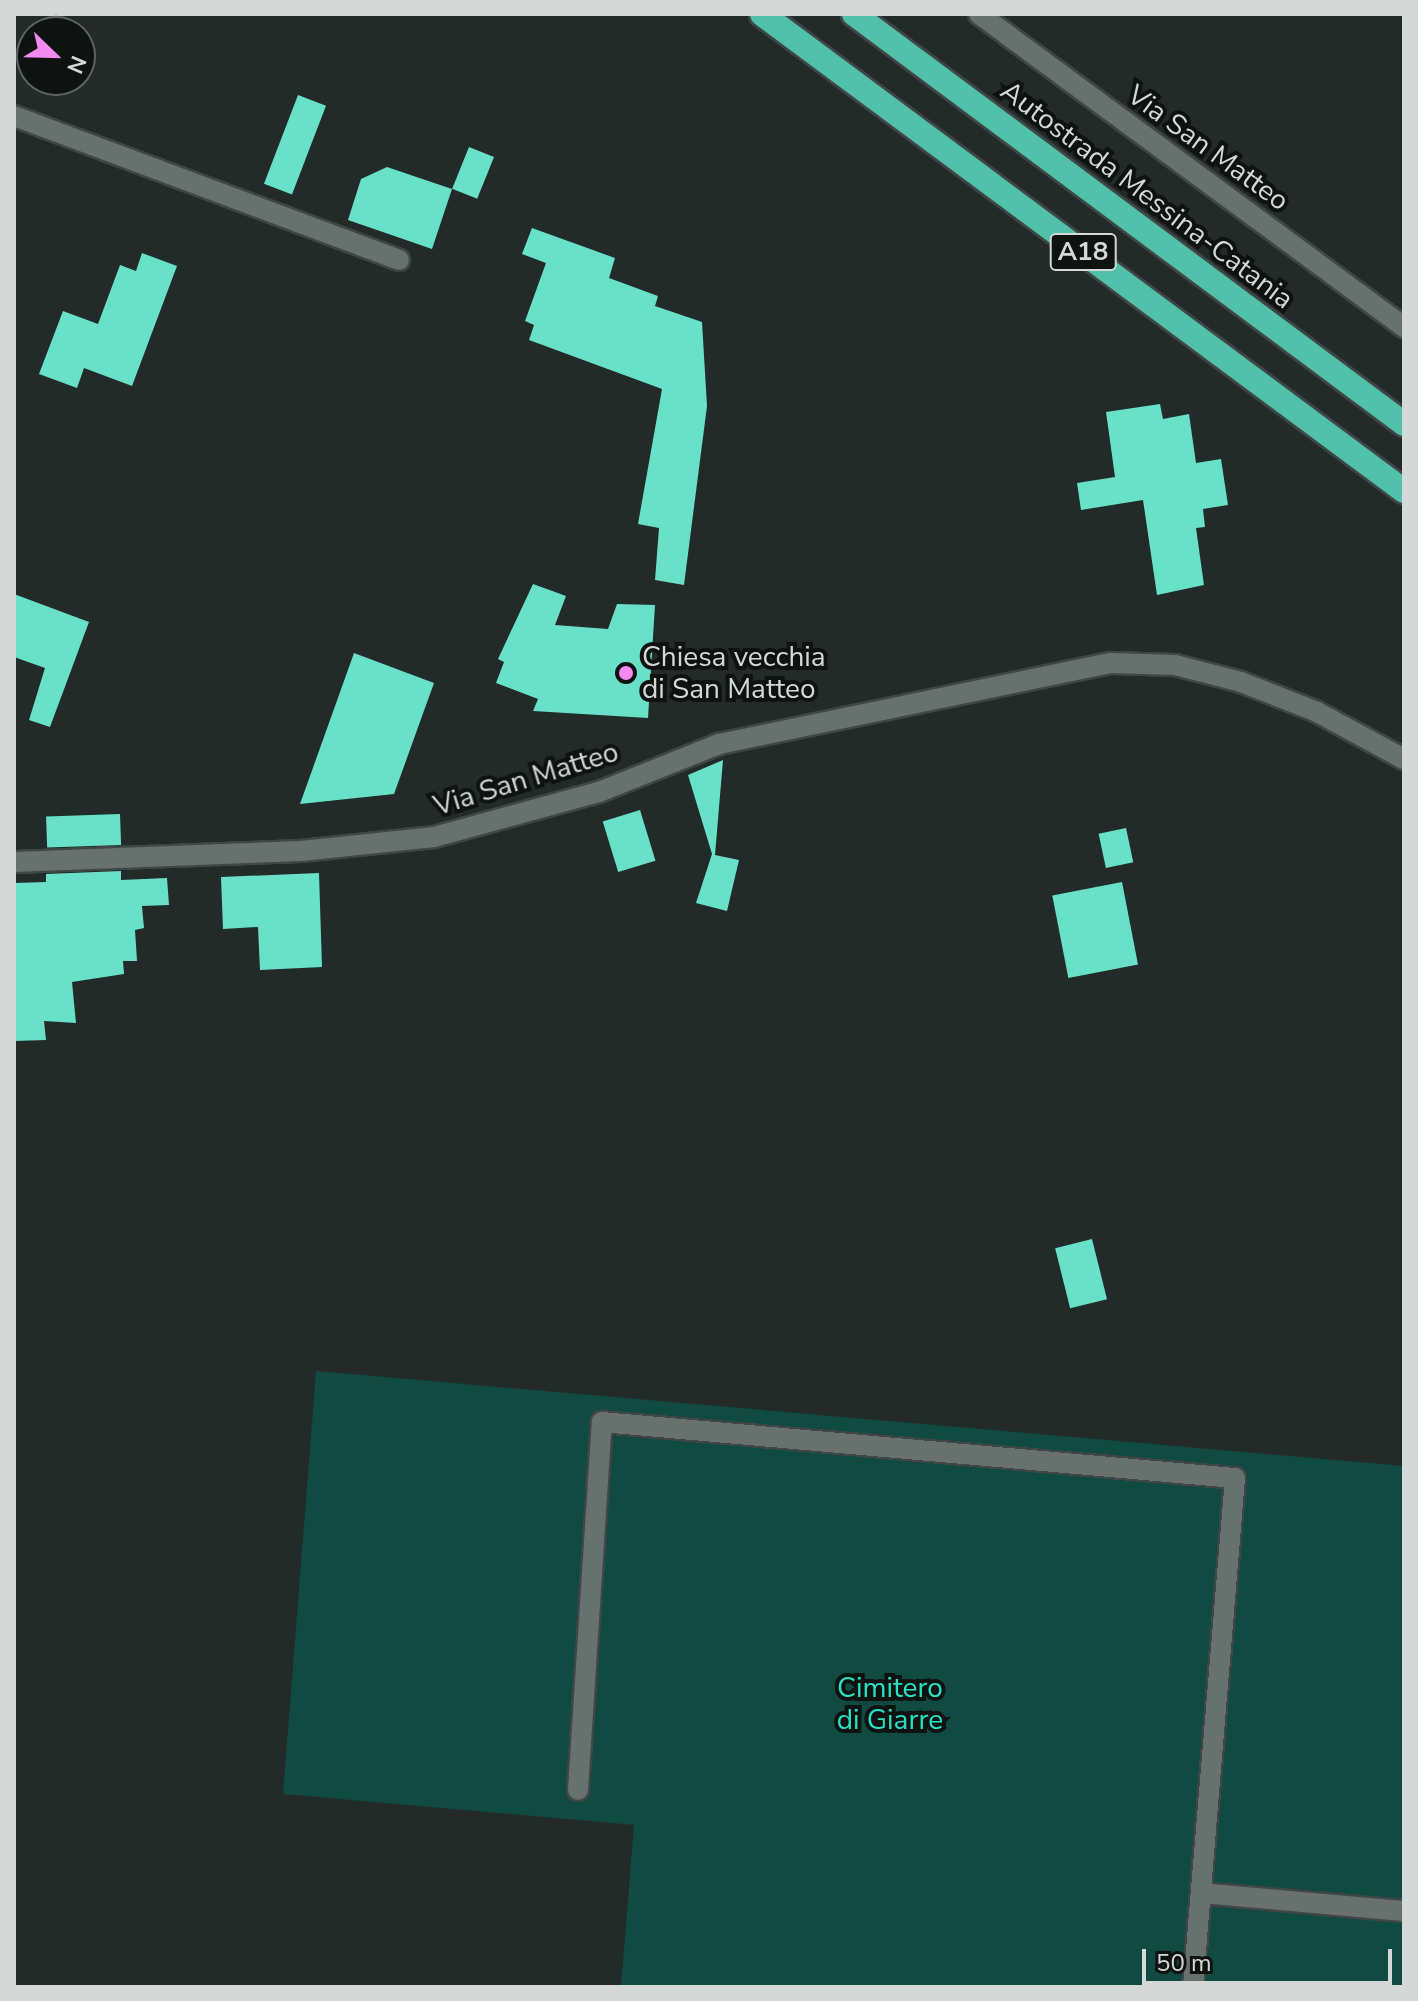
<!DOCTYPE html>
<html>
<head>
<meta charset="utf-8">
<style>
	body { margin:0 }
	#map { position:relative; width:1418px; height:2001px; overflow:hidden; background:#222b28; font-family:"Nunito Sans",sans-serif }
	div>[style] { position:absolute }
	.green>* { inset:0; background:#114a40 }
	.building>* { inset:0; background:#69e1c8; transform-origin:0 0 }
	.roads { filter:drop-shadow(2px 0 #3f4645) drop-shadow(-2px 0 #3f4645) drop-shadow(0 2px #3f4645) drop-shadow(0 -2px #3f4645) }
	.minor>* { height:20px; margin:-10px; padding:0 10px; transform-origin:10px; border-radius:10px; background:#67716e }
	.highway>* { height:24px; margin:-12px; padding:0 12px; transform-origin:12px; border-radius:12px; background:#52c1aa }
	.dots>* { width:22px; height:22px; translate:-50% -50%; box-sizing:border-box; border:4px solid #0e1211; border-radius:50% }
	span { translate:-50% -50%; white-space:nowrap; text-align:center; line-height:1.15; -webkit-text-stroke:8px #0e1211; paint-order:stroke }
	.shield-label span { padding:2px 6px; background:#0e1211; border:2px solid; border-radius:6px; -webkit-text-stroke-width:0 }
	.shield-label { font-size:26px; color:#d4d9d8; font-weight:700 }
	.street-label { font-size:28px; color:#d4d9d8 }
	.poi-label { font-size:28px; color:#d4d9d8 }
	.left { translate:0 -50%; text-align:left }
	.park-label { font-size:28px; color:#27e1c2 }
	.frame { position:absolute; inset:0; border:16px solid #d4d9d8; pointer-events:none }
	.north { position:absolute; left:16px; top:16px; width:80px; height:80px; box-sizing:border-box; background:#0e1211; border:2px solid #5d6261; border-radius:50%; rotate:113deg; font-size:22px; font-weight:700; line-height:32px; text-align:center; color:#d4d9d8 }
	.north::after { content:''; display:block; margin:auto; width:28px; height:36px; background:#f38af2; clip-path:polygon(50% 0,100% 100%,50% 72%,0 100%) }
	.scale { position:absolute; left:1142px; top:1949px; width:250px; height:36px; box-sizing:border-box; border:4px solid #d4d9d8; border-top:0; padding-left:10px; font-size:24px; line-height:28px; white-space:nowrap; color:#d4d9d8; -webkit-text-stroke:6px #0e1211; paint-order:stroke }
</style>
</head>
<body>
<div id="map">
	<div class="green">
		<div style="clip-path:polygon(316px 1371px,1404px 1466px,1404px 1987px,621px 1987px,634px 1825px,283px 1794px)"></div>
	</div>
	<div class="building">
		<div style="left:298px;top:95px;width:30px;height:95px;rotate:21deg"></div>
		<div style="left:469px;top:147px;width:27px;height:45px;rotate:22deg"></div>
		<div style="clip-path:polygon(387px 167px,452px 189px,432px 249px,348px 220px,361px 179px)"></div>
		<div style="clip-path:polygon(532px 228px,615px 258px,609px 278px,658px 296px,655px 306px,702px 322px,707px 406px,684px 585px,655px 580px,659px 528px,638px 524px,662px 389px,529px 340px,534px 325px,525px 321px,546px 263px,522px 254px)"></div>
		<div style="clip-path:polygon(142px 253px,177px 266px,132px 386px,84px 368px,77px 388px,39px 374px,63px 311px,98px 324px,120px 265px,136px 271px)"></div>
		<div style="clip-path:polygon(1160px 404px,1163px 419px,1189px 414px,1196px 463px,1221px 459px,1228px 505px,1203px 509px,1205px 527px,1196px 528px,1204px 585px,1157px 595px,1143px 500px,1081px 510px,1077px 483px,1115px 477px,1106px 412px)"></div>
		<div style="clip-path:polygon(533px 584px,566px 596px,555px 625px,608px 629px,617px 604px,655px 605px,648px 718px,533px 711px,538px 699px,496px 683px,504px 662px,498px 659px)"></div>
		<div style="clip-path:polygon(14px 594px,89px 622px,50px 727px,29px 720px,45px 668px,14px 657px)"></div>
		<div style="clip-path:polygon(354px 653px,434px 683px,394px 794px,300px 804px)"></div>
		<div style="clip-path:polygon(723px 760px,715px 855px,739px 860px,727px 911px,696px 903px,712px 854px,688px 775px)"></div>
		<div style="left:640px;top:810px;width:53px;height:39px;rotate:73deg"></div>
		<div style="left:120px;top:814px;width:31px;height:74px;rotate:88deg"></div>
		<div style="left:1126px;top:828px;width:35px;height:28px;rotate:78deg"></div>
		<div style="clip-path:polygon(121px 871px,121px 880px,167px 878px,169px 905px,142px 906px,144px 928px,135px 930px,137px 961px,123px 961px,124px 974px,72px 982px,76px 1023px,44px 1021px,46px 1040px,14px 1041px,14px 883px,46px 882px,46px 874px)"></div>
		<div style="clip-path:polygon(319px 873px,322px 967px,260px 970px,258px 927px,223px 929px,221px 877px)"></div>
		<div style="left:1122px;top:882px;width:84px;height:71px;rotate:79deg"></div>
		<div style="left:1092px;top:1239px;width:62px;height:38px;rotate:76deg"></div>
	</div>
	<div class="roads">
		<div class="minor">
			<div style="left:979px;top:14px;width:528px;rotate:36.37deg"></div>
			<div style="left:14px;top:116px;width:411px;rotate:20.5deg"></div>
			<div style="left:14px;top:862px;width:287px;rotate:-2.2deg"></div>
			<div style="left:301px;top:851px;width:134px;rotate:-6deg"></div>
			<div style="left:434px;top:837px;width:171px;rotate:-15.3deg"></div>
			<div style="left:599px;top:792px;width:129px;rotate:-21.8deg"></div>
			<div style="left:719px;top:744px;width:400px;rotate:-11.7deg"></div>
			<div style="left:1111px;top:663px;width:64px;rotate:1.8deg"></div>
			<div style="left:1175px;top:665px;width:68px;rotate:14.4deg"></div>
			<div style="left:1241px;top:682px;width:82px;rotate:21.5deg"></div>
			<div style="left:1317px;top:712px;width:99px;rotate:28.4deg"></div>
			<div style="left:578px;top:1790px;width:369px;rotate:-86.3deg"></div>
			<div style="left:602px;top:1422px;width:635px;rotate:5.06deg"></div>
			<div style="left:1235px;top:1478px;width:511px;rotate:94.72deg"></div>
			<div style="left:1201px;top:1893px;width:204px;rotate:5.1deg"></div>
		</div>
		<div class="highway">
			<div style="left:762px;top:14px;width:800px;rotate:36.61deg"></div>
			<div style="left:854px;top:14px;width:686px;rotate:36.7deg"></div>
		</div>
	</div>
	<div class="dots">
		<div style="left:626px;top:673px;background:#f38af2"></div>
	</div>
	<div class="shield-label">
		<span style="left:1083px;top:252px">A18</span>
	</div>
	<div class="street-label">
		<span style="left:1208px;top:148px;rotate:36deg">Via San Matteo</span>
		<span style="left:1147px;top:195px;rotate:37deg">Autostrada Messina-Catania</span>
		<span style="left:526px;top:779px;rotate:-17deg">Via San Matteo</span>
	</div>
	<div class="poi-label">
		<span class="left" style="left:642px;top:673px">Chiesa vecchia<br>di San Matteo</span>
	</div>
	<div class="park-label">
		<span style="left:890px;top:1704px">Cimitero<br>di Giarre</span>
	</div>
	<div class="frame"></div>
	<div class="north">N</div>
	<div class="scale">50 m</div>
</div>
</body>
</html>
